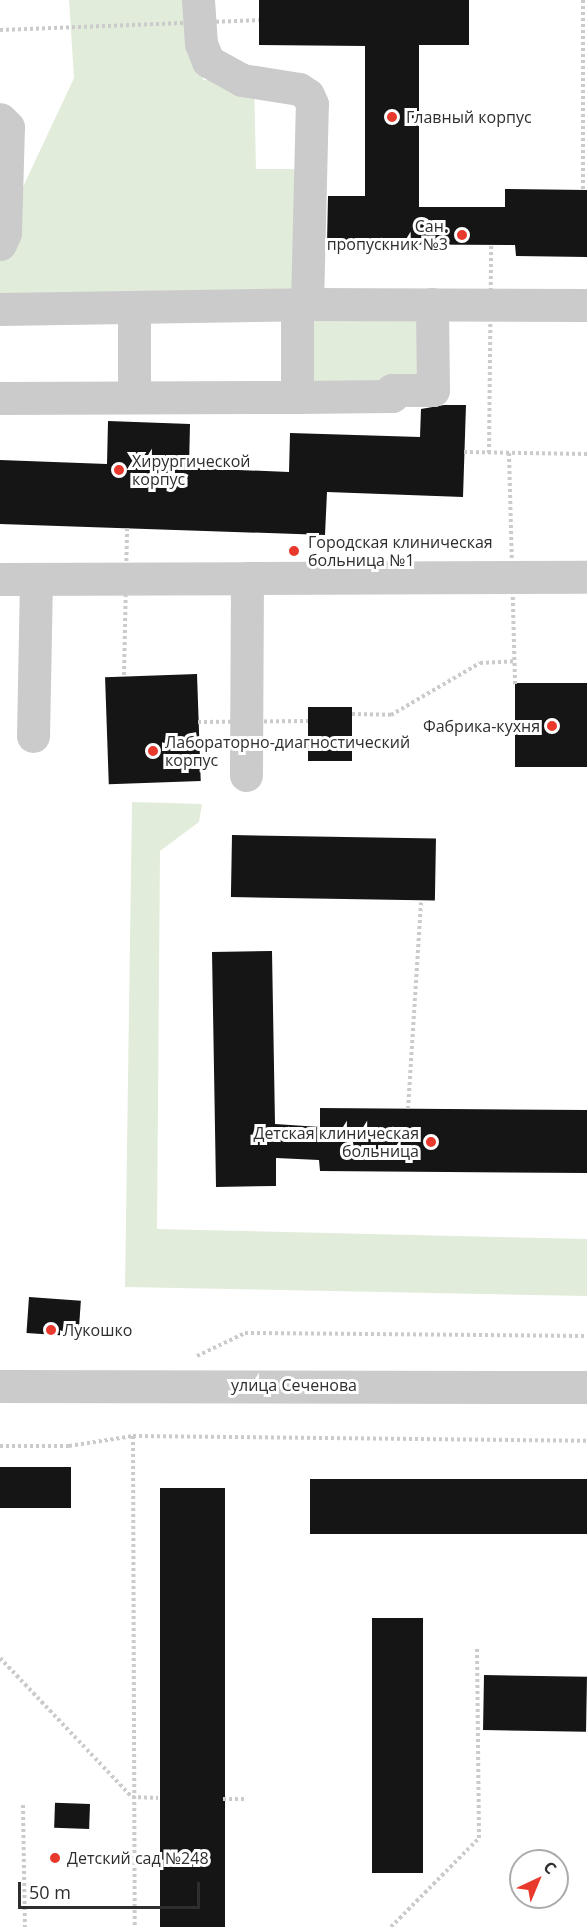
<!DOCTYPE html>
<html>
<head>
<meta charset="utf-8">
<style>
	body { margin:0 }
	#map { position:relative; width:587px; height:1927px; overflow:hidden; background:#fff; font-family:"Open Sans",sans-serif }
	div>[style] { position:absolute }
	.green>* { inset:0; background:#e2ecdb }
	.building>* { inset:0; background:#151515; transform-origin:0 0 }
	.path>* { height:4px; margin-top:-2px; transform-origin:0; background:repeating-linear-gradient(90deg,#cbcbcb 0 3px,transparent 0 6px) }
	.minor>* { height:33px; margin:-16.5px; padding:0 16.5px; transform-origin:16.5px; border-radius:16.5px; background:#cbcbcb }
	.path-bridge>* { height:4px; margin-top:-2px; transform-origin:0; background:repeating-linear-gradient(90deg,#cbcbcb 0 3px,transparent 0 6px) }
	.dots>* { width:16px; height:16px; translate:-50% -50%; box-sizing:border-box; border:3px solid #fff; border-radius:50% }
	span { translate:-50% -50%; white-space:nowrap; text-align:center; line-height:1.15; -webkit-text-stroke:6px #fff; paint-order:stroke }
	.poi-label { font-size:16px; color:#2e2e2e }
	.left { translate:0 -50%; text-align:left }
	.right { translate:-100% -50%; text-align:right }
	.street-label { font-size:16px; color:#2e2e2e }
	.north { position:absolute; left:509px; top:1849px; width:60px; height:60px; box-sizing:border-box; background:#fff; border:2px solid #ababab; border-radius:50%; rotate:44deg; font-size:16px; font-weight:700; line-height:24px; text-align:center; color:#2e2e2e }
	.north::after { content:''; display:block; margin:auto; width:21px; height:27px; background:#e9382c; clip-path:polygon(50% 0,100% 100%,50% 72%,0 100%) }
	.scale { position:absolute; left:18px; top:1882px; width:182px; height:27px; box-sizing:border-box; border:3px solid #2e2e2e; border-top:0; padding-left:8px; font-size:18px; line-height:21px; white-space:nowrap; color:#2e2e2e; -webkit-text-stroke:4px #fff; paint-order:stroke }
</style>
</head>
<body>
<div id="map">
	<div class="green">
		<div style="clip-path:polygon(69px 0,198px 0,203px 80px,254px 79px,256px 169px,308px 169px,307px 304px,432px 304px,433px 390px,297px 397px,297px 304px,0 309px,0 236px,74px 78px)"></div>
		<div style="clip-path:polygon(132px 802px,202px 804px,199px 822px,160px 851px,157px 1229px,587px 1239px,587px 1296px,125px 1287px)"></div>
	</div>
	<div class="building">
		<div style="clip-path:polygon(259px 0,469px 0,469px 45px,419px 45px,419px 207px,505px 207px,505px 189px,587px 190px,587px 257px,516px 256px,515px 245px,327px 244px,328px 196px,365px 196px,365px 46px,259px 45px)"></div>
		<div style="clip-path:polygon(444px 405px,466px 405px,463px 497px,327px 492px,325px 535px,0 524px,0 460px,107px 464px,108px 421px,190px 424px,189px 468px,289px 472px,290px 433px,420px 437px,421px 409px)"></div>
		<div style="left:197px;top:674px;width:107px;height:92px;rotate:88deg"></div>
		<div style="left:587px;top:683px;width:84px;height:72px;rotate:90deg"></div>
		<div style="left:308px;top:707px;width:44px;height:54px"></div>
		<div style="left:232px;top:835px;width:204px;height:62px;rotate:1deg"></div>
		<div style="clip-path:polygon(272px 951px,275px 1124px,320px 1127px,320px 1108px,587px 1110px,587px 1173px,320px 1171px,319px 1160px,276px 1158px,276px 1186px,216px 1187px,212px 952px)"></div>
		<div style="left:29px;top:1297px;width:52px;height:36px;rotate:4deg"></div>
		<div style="left:0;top:1467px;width:71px;height:41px"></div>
		<div style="left:310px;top:1479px;width:277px;height:55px"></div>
		<div style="left:160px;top:1488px;width:65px;height:439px"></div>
		<div style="left:423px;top:1618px;width:255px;height:51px;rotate:90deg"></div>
		<div style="left:484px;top:1675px;width:103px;height:55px;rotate:1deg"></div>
		<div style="left:90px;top:1804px;width:25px;height:35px;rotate:92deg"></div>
	</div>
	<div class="path">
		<div style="left:583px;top:0;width:190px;rotate:90deg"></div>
		<div style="left:464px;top:452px;width:123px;rotate:0.9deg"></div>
		<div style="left:352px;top:714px;width:39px;rotate:1deg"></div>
		<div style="left:391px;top:715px;width:103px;rotate:-30.3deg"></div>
		<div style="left:480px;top:663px;width:34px;rotate:-3deg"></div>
		<div style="left:408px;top:1109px;width:207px;rotate:-86.4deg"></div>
		<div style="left:197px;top:1356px;width:53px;rotate:-25.6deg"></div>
		<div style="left:245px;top:1333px;width:342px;rotate:0.5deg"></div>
		<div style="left:133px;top:1436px;width:491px;rotate:89.8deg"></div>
		<div style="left:0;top:1446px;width:69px"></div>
		<div style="left:69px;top:1446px;width:65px;rotate:-8.9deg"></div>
		<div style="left:133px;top:1436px;width:454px;rotate:0.6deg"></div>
		<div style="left:0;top:1658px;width:192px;rotate:46.5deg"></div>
		<div style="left:132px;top:1797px;width:26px;rotate:2deg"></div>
		<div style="left:223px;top:1799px;width:23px"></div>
		<div style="left:23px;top:1805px;width:122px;rotate:89.1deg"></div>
		<div style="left:391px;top:1927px;width:125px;rotate:-45.3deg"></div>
		<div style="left:479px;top:1838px;width:189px;rotate:-90.6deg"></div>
	</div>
	<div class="minor">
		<div style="left:0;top:244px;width:12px;rotate:-66deg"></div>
		<div style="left:5px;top:233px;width:106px;rotate:-88.4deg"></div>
		<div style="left:8px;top:127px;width:11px;rotate:-135deg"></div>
		<div style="left:297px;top:304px;width:93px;rotate:90deg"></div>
		<div style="left:297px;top:397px;width:95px;rotate:-0.6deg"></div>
		<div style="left:392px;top:396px;width:6px;rotate:-90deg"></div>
		<div style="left:392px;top:390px;width:41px"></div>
		<div style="left:433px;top:390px;width:86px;rotate:-90.7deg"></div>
		<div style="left:307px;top:304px;width:280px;rotate:0.2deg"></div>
		<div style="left:134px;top:307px;width:90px;rotate:90deg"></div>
		<div style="left:0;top:309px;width:307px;rotate:-0.9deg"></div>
		<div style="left:307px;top:304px;width:200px;rotate:-88.6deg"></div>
		<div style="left:312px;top:104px;width:10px;rotate:-114deg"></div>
		<div style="left:308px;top:95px;width:11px;rotate:-146deg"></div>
		<div style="left:299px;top:89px;width:58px;rotate:-171deg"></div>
		<div style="left:242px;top:80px;width:39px;rotate:-151deg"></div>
		<div style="left:208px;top:61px;width:18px;rotate:-112deg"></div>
		<div style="left:201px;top:44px;width:44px;rotate:-93.9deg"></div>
		<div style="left:0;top:398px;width:297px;rotate:-0.2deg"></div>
		<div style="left:247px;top:578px;width:340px;rotate:-0.2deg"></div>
		<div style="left:0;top:579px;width:247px;rotate:-0.2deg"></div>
		<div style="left:247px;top:578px;width:197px;rotate:90.3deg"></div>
		<div style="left:33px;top:736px;width:157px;rotate:-88.9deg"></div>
		<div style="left:0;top:1386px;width:587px;rotate:0.1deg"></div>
	</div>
	<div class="path-bridge">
		<div style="left:0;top:30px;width:259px;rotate:-2.2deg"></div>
		<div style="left:489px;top:453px;width:208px;rotate:-89.4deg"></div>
		<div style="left:509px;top:453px;width:233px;rotate:88.5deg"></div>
		<div style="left:124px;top:675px;width:147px;rotate:-88.8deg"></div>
		<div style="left:198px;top:722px;width:110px;rotate:-0.5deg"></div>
	</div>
	<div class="dots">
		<div style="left:392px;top:117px;background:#e9382c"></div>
		<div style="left:462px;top:235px;background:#e9382c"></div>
		<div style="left:119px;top:470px;background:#e9382c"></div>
		<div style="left:294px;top:551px;background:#e9382c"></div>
		<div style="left:552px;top:726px;background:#e9382c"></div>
		<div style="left:153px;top:751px;background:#e9382c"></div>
		<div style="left:431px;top:1142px;background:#e9382c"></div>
		<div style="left:51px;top:1330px;background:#e9382c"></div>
		<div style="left:55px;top:1858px;background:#e9382c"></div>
	</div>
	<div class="poi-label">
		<span class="left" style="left:406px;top:117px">Главный корпус</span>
		<span class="right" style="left:448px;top:235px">Сан.<br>пропускник №3</span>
		<span class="left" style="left:132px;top:470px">Хирургической<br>корпус</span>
		<span class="left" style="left:308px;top:551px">Городская клиническая<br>больница №1</span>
		<span class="right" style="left:540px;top:726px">Фабрика-кухня</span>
		<span class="left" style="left:165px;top:751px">Лабораторно-диагностический<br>корпус</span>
		<span class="right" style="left:419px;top:1142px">Детская клиническая<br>больница</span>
		<span class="left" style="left:63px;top:1330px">Лукошко</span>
		<span class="left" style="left:67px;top:1858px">Детский сад №248</span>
	</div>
	<div class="street-label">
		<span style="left:294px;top:1385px">улица Сеченова</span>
	</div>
	<div class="north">С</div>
	<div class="scale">50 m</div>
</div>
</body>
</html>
